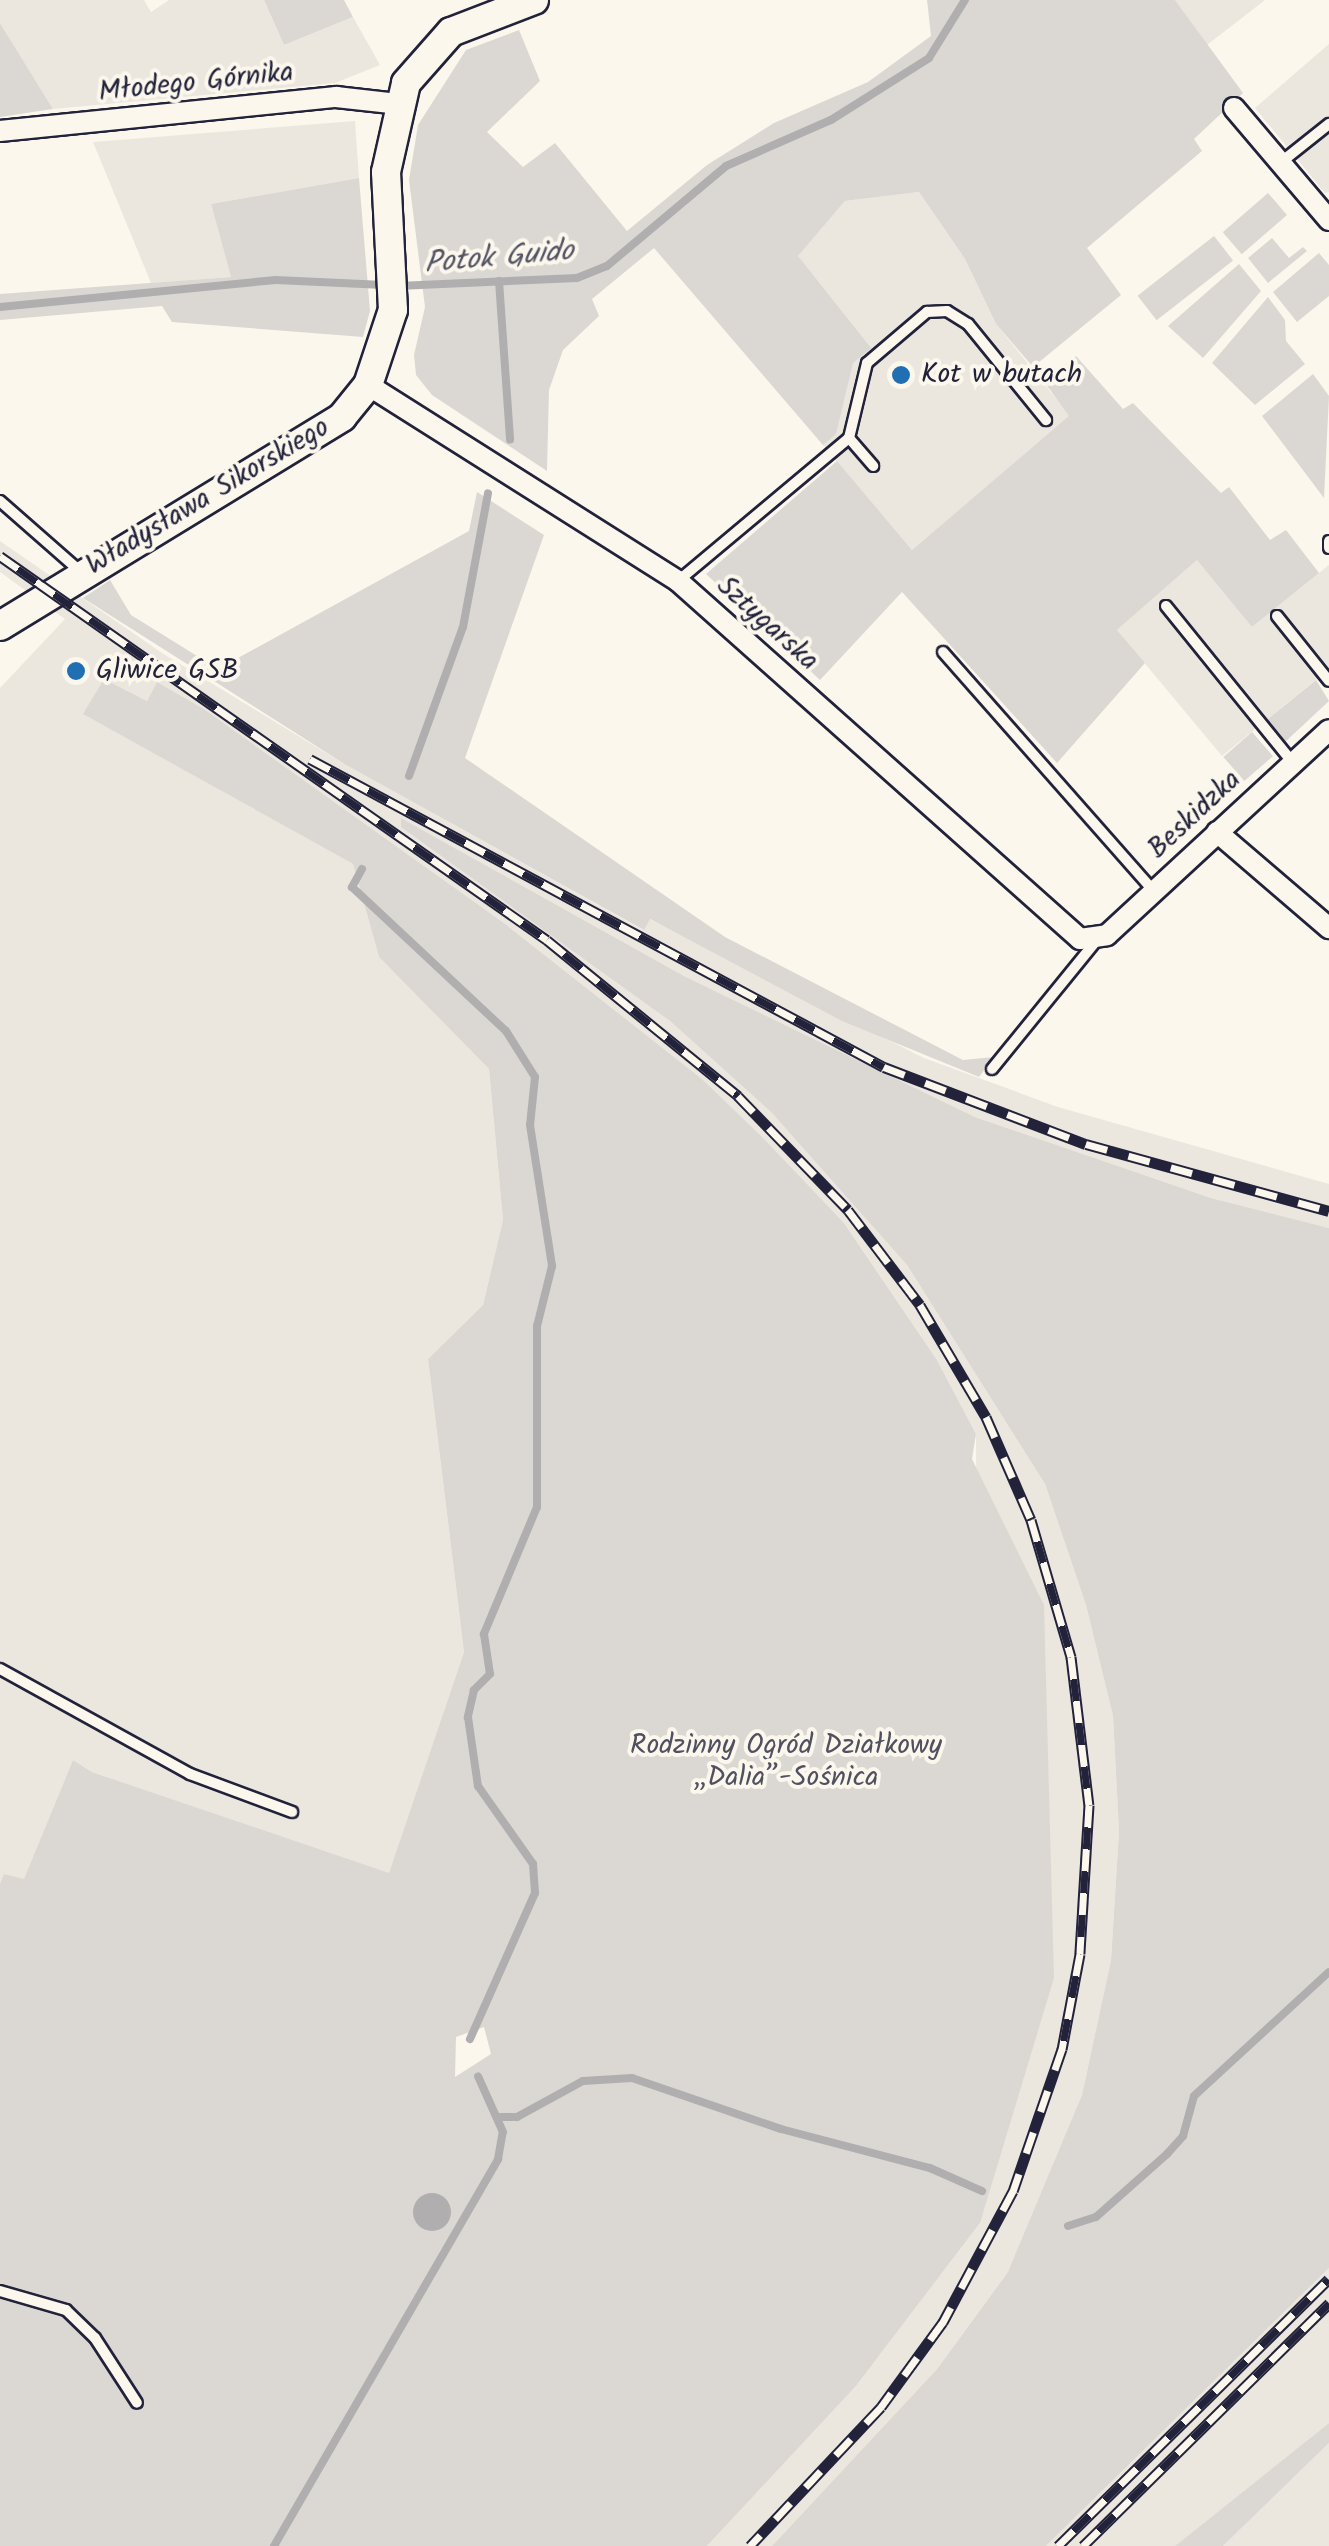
<!DOCTYPE html>
<html>
<head>
<meta charset="utf-8">
<style>
	body { margin:0 }
	#map { position:relative; width:1329px; height:2546px; overflow:hidden; background:#fbf7ec; font-family:Kalam,sans-serif }
	div>[style] { position:absolute }
	.built>* { inset:0; background:#ebe7df }
	.green>* { inset:0; background:#dbd8d3; transform-origin:0 0 }
	.water>* { inset:0; background:#b1aeb0 }
	.round { border-radius:50% }
	.stream>* { height:8px; margin:-4px; padding:0 4px; transform-origin:4px; border-radius:4px; background:#b1aeb0 }
	.roads { filter:drop-shadow(2px 0 #22223b) drop-shadow(-2px 0 #22223b) drop-shadow(0 2px #22223b) drop-shadow(0 -2px #22223b) }
	.lane>* { height:10px; margin:-5px; padding:0 5px; transform-origin:5px; border-radius:5px; background:#fbf7ec }
	.street>* { height:20px; margin:-10px; padding:0 10px; transform-origin:10px; border-radius:10px; background:#fbf7ec }
	.secondary>* { height:28px; margin:-14px; padding:0 14px; transform-origin:14px; border-radius:14px; background:#fbf7ec }
	.rail>* { height:11px; margin-top:-5.5px; transform-origin:0; background:repeating-linear-gradient(90deg,#fbf7ec 0 22px,#22223b 0 44px); box-sizing:border-box; border-block:2px solid #22223b }
	.dots>* { width:28px; height:28px; translate:-50% -50%; box-sizing:border-box; border:5px solid #fbf7ec; border-radius:50% }
	span { translate:-50% -50%; white-space:nowrap; text-align:center; line-height:1.15; -webkit-text-stroke:8px #fbf7ec; paint-order:stroke }
	.street-label { font-size:28px; color:#22223b }
	.poi-label { font-size:28px; color:#22223b }
	.left { translate:0 -50%; text-align:left }
	.park-label { font-size:28px; color:#505061 }
	.water-label { font-size:30px; color:#545364; font-style:italic }
</style>
</head>
<body>
<div id="map">
	<div class="built">
		<div style="clip-path:polygon(0 0,144px 0,151px 12px,169px 0,264px 0,284px 45px,353px 17px,380px 65px,335px 83px,53px 109px,0 23px)"></div>
		<div style="clip-path:polygon(1175px 0,1265px 0,1207px 45px)"></div>
		<div style="clip-path:polygon(1329px 44px,1329px 192px,1325px 193px,1255px 108px)"></div>
		<div style="clip-path:polygon(355px 121px,359px 178px,211px 204px,231px 277px,151px 283px,93px 142px)"></div>
		<div style="clip-path:polygon(919px 192px,965px 259px,996px 324px,1070px 416px,912px 550px,730px 335px,845px 201px)"></div>
		<div style="clip-path:polygon(0 541px,162px 653px,346px 765px,643px 930px,649px 919px,924px 1058px,1058px 1107px,1329px 1184px,1329px 1228px,1211px 1198px,975px 1117px,684px 976px,401px 818px,670px 1021px,771px 1112px,907px 1265px,1045px 1484px,1086px 1605px,1113px 1716px,1119px 1831px,1111px 1960px,1082px 2095px,1038px 2210px,1008px 2272px,937px 2369px,772px 2546px,707px 2546px,856px 2386px,980px 2223px,976px 1434px,937px 1360px,844px 1223px,702px 1079px,504px 923px,204px 709px,157px 682px,147px 701px,104px 679px,84px 714px,353px 864px,379px 957px,489px 1069px,503px 1220px,483px 1305px,428px 1359px,464px 1652px,389px 1874px,92px 1772px,73px 1760px,24px 1880px,0 1884px,0 688px,65px 619px,0 572px)"></div>
		<div style="clip-path:polygon(1198px 559px,1252px 627px,1329px 565px,1329px 669px,1222px 756px,1117px 630px)"></div>
		<div style="clip-path:polygon(1329px 2268px,1329px 2423px,1175px 2546px,1046px 2546px)"></div>
		<div style="clip-path:polygon(1329px 2443px,1329px 2546px,1223px 2546px)"></div>
	</div>
	<div class="green">
		<div style="clip-path:polygon(264px 0,344px 0,353px 17px,284px 45px)"></div>
		<div style="clip-path:polygon(927px 0,1175px 0,1243px 93px,1194px 139px,1202px 151px,1087px 248px,1121px 295px,1033px 367px,996px 324px,965px 259px,919px 192px,845px 201px,798px 256px,871px 348px,853px 363px,836px 434px,823px 445px,654px 248px,592px 299px,599px 316px,563px 350px,549px 390px,547px 471px,432px 395px,416px 375px,414px 355px,425px 307px,409px 180px,418px 125px,466px 50px,519px 30px,540px 81px,487px 132px,523px 167px,555px 143px,627px 231px,707px 165px,774px 123px,868px 82px,931px 36px)"></div>
		<div style="clip-path:polygon(0 23px,53px 109px,0 117px)"></div>
		<div style="clip-path:polygon(359px 178px,370px 311px,363px 337px,172px 322px,162px 306px,0 320px,0 294px,231px 277px,211px 204px)"></div>
		<div style="left:1268px;top:193px;width:29px;height:60px;rotate:49deg"></div>
		<div style="left:1214px;top:236px;width:31px;height:97px;rotate:52deg"></div>
		<div style="clip-path:polygon(1272px 238px,1289px 258px,1303px 247px,1307px 251px,1268px 283px,1248px 258px)"></div>
		<div style="clip-path:polygon(1319px 253px,1329px 265px,1329px 296px,1297px 322px,1273px 292px)"></div>
		<div style="clip-path:polygon(1239px 264px,1261px 291px,1203px 358px,1168px 326px)"></div>
		<div style="clip-path:polygon(1268px 297px,1285px 320px,1286px 341px,1305px 364px,1255px 405px,1212px 363px)"></div>
		<div style="clip-path:polygon(1076px 356px,1123px 409px,1133px 403px,1221px 493px,1229px 487px,1270px 540px,1286px 530px,1319px 573px,1252px 627px,1197px 560px,1117px 630px,1145px 663px,1057px 763px,902px 592px,820px 680px,706px 574px,837px 461px,912px 550px,1069px 416px,1045px 383px)"></div>
		<div style="clip-path:polygon(1313px 374px,1329px 396px,1324px 498px,1262px 416px)"></div>
		<div style="clip-path:polygon(477px 492px,544px 535px,465px 758px,725px 937px,963px 1060px,994px 1057px,979px 1077px,842px 1021px,650px 919px,644px 930px,346px 765px,83px 598px,110px 580px,131px 615px,218px 669px,469px 531px)"></div>
		<div style="clip-path:polygon(evenodd,104px 679px,147px 701px,157px 682px,204px 709px,504px 923px,702px 1079px,763px 1138px,844px 1223px,937px 1360px,976px 1434px,972px 1459px,1044px 1605px,1054px 1978px,980px 2223px,856px 2386px,707px 2546px,0 2546px,0 1884px,4px 1874px,24px 1879px,73px 1760px,92px 1772px,389px 1873px,464px 1652px,428px 1359px,483px 1305px,503px 1220px,489px 1069px,379px 957px,353px 864px,83px 714px,104px 679px,484px 2027px,491px 2054px,455px 2077px,456px 2037px,484px 2027px)"></div>
		<div style="clip-path:polygon(1316px 680px,1329px 701px,1284px 743px,1264px 722px)"></div>
		<div style="left:1252px;top:732px;width:32px;height:38px;rotate:49deg"></div>
		<div style="clip-path:polygon(401px 818px,684px 976px,975px 1117px,1211px 1198px,1329px 1228px,1329px 2268px,1046px 2546px,772px 2546px,937px 2369px,1008px 2272px,1082px 2095px,1111px 1960px,1119px 1831px,1113px 1716px,1086px 1605px,1045px 1484px,907px 1265px,771px 1112px,670px 1021px,401px 827px)"></div>
		<div style="clip-path:polygon(1329px 2423px,1329px 2443px,1223px 2546px,1175px 2546px)"></div>
	</div>
	<div class="water">
		<div class="round" style="left:413px;top:2193px;width:38px;height:38px"></div>
	</div>
	<div class="stream">
		<div style="left:499px;top:281px;width:159px;rotate:86deg"></div>
		<div style="left:398px;top:286px;width:179px;rotate:-2.6deg"></div>
		<div style="left:577px;top:278px;width:32px;rotate:-22deg"></div>
		<div style="left:607px;top:266px;width:155px;rotate:-40deg"></div>
		<div style="left:726px;top:166px;width:115px;rotate:-23.7deg"></div>
		<div style="left:831px;top:120px;width:116px;rotate:-32.3deg"></div>
		<div style="left:929px;top:58px;width:68px;rotate:-58.2deg"></div>
		<div style="left:0;top:307px;width:277px;rotate:-5.6deg"></div>
		<div style="left:276px;top:280px;width:108px;rotate:2.7deg"></div>
		<div style="left:409px;top:776px;width:158px;rotate:-70.1deg"></div>
		<div style="left:463px;top:627px;width:136px;rotate:-79.4deg"></div>
		<div style="left:362px;top:869px;width:21px;rotate:119deg"></div>
		<div style="left:352px;top:887px;width:211px;rotate:43.1deg"></div>
		<div style="left:506px;top:1031px;width:54px;rotate:57.8deg"></div>
		<div style="left:535px;top:1077px;width:48px;rotate:95.9deg"></div>
		<div style="left:530px;top:1125px;width:143px;rotate:81.1deg"></div>
		<div style="left:552px;top:1266px;width:62px;rotate:104deg"></div>
		<div style="left:537px;top:1326px;width:181px;rotate:90deg"></div>
		<div style="left:537px;top:1507px;width:138px;rotate:112.7deg"></div>
		<div style="left:484px;top:1634px;width:40px;rotate:81.5deg"></div>
		<div style="left:490px;top:1674px;width:23px;rotate:135deg"></div>
		<div style="left:474px;top:1690px;width:28px;rotate:103deg"></div>
		<div style="left:468px;top:1717px;width:70px;rotate:81.8deg"></div>
		<div style="left:478px;top:1786px;width:95px;rotate:54.8deg"></div>
		<div style="left:533px;top:1864px;width:29px;rotate:86deg"></div>
		<div style="left:535px;top:1893px;width:160px;rotate:114deg"></div>
		<div style="left:499px;top:2117px;width:18px"></div>
		<div style="left:517px;top:2117px;width:75px;rotate:-28.6deg"></div>
		<div style="left:583px;top:2081px;width:49px;rotate:-3.5deg"></div>
		<div style="left:632px;top:2078px;width:157px;rotate:18.9deg"></div>
		<div style="left:781px;top:2129px;width:154px;rotate:14.7deg"></div>
		<div style="left:930px;top:2168px;width:57px;rotate:23.9deg"></div>
		<div style="left:1068px;top:2226px;width:29px;rotate:-18deg"></div>
		<div style="left:1096px;top:2217px;width:95px;rotate:-41.6deg"></div>
		<div style="left:1167px;top:2154px;width:24px;rotate:-48deg"></div>
		<div style="left:1183px;top:2136px;width:41px;rotate:-74.6deg"></div>
		<div style="left:1194px;top:2096px;width:183px;rotate:-42.6deg"></div>
		<div style="left:274px;top:2546px;width:447px;rotate:-59.9deg"></div>
		<div style="left:498px;top:2159px;width:27px;rotate:-80deg"></div>
		<div style="left:503px;top:2132px;width:61px;rotate:-114.1deg"></div>
	</div>
	<div class="roads">
		<div class="lane">
			<div style="left:1280px;top:163px;width:63px;rotate:-38.5deg"></div>
			<div style="left:849px;top:438px;width:37px;rotate:49deg"></div>
			<div style="left:0;top:501px;width:108px;rotate:41.2deg"></div>
			<div style="left:1329px;top:541px;width:7px;rotate:90deg"></div>
			<div style="left:678px;top:581px;width:223px;rotate:-39.9deg"></div>
			<div style="left:849px;top:438px;width:77px;rotate:-76.5deg"></div>
			<div style="left:867px;top:363px;width:79px;rotate:-40.4deg"></div>
			<div style="left:927px;top:312px;width:20px;rotate:-3deg"></div>
			<div style="left:947px;top:311px;width:25px;rotate:32deg"></div>
			<div style="left:968px;top:324px;width:124px;rotate:50.9deg"></div>
			<div style="left:1166px;top:606px;width:202px;rotate:51deg"></div>
			<div style="left:1277px;top:616px;width:83px;rotate:51.3deg"></div>
			<div style="left:943px;top:652px;width:319px;rotate:48.6deg"></div>
			<div style="left:992px;top:1069px;width:166px;rotate:-50.9deg"></div>
			<div style="left:0;top:1669px;width:217px;rotate:28.9deg"></div>
			<div style="left:190px;top:1774px;width:109px;rotate:20.4deg"></div>
			<div style="left:0;top:2291px;width:69px;rotate:16.1deg"></div>
			<div style="left:66px;top:2310px;width:40px;rotate:44deg"></div>
			<div style="left:95px;top:2338px;width:77px;rotate:57.1deg"></div>
		</div>
		<div class="street">
			<div style="left:1234px;top:108px;width:147px;rotate:49.7deg"></div>
			<div style="left:0;top:131px;width:338px;rotate:-5.8deg"></div>
			<div style="left:336px;top:97px;width:62px;rotate:6.4deg"></div>
			<div style="left:368px;top:385px;width:367px;rotate:32.3deg"></div>
			<div style="left:678px;top:581px;width:538px;rotate:41.69deg"></div>
			<div style="left:1080px;top:939px;width:27px;rotate:-8deg"></div>
			<div style="left:1107px;top:935px;width:302px;rotate:-42.7deg"></div>
			<div style="left:1217px;top:832px;width:148px;rotate:40.6deg"></div>
		</div>
		<div class="secondary">
			<div style="left:0;top:626px;width:401px;rotate:-31.4deg"></div>
			<div style="left:342px;top:417px;width:41px;rotate:-50.9deg"></div>
			<div style="left:368px;top:385px;width:79px;rotate:-71.6deg"></div>
			<div style="left:393px;top:310px;width:138px;rotate:-92.9deg"></div>
			<div style="left:386px;top:172px;width:91px;rotate:-77.3deg"></div>
			<div style="left:406px;top:83px;width:68px;rotate:-48.6deg"></div>
			<div style="left:451px;top:32px;width:89px;rotate:-21.1deg"></div>
		</div>
	</div>
	<div class="rail">
		<div style="left:0;top:556px;width:668px;rotate:35.07deg"></div>
		<div style="left:547px;top:940px;width:247px;rotate:39.2deg"></div>
		<div style="left:738px;top:1096px;width:158px;rotate:46deg"></div>
		<div style="left:848px;top:1210px;width:119px;rotate:52.8deg"></div>
		<div style="left:920px;top:1305px;width:130px;rotate:59.5deg"></div>
		<div style="left:986px;top:1417px;width:112px;rotate:66.4deg"></div>
		<div style="left:1031px;top:1520px;width:143px;rotate:73.7deg"></div>
		<div style="left:1071px;top:1657px;width:149px;rotate:83.1deg"></div>
		<div style="left:1089px;top:1805px;width:149px;rotate:93.5deg"></div>
		<div style="left:1080px;top:1954px;width:97px;rotate:100.7deg"></div>
		<div style="left:1062px;top:2049px;width:150px;rotate:109deg"></div>
		<div style="left:1013px;top:2191px;width:149px;rotate:118.1deg"></div>
		<div style="left:943px;top:2322px;width:105px;rotate:126.1deg"></div>
		<div style="left:881px;top:2407px;width:191px;rotate:133.3deg"></div>
		<div style="left:310px;top:759px;width:651px;rotate:28.22deg"></div>
		<div style="left:884px;top:1067px;width:216px;rotate:20.9deg"></div>
		<div style="left:1086px;top:1144px;width:252px;rotate:15.4deg"></div>
		<div style="left:1058px;top:2546px;width:380px;rotate:-44.6deg"></div>
		<div style="left:1083px;top:2546px;width:346px;rotate:-44.6deg"></div>
	</div>
	<div class="dots">
		<div style="left:901px;top:375px;background:#1f6fb2"></div>
		<div style="left:76px;top:671px;background:#1f6fb2"></div>
	</div>
	<div class="street-label">
		<span style="left:196px;top:83px;rotate:-6deg">Młodego Górnika</span>
		<span style="left:208px;top:497px;rotate:-31deg">Władysława Sikorskiego</span>
		<span style="left:767px;top:624px;rotate:42deg">Sztygarska</span>
		<span style="left:1195px;top:815px;rotate:-43deg">Beskidzka</span>
	</div>
	<div class="poi-label">
		<span class="left" style="left:921px;top:375px">Kot w butach</span>
		<span class="left" style="left:96px;top:671px">Gliwice GSB</span>
	</div>
	<div class="park-label">
		<span style="left:786px;top:1762px">Rodzinny Ogród Działkowy<br>„Dalia”-Sośnica</span>
	</div>
	<div class="water-label">
		<span style="left:499px;top:258px;rotate:-5deg">Potok Guido</span>
	</div>
</div>
</body>
</html>
